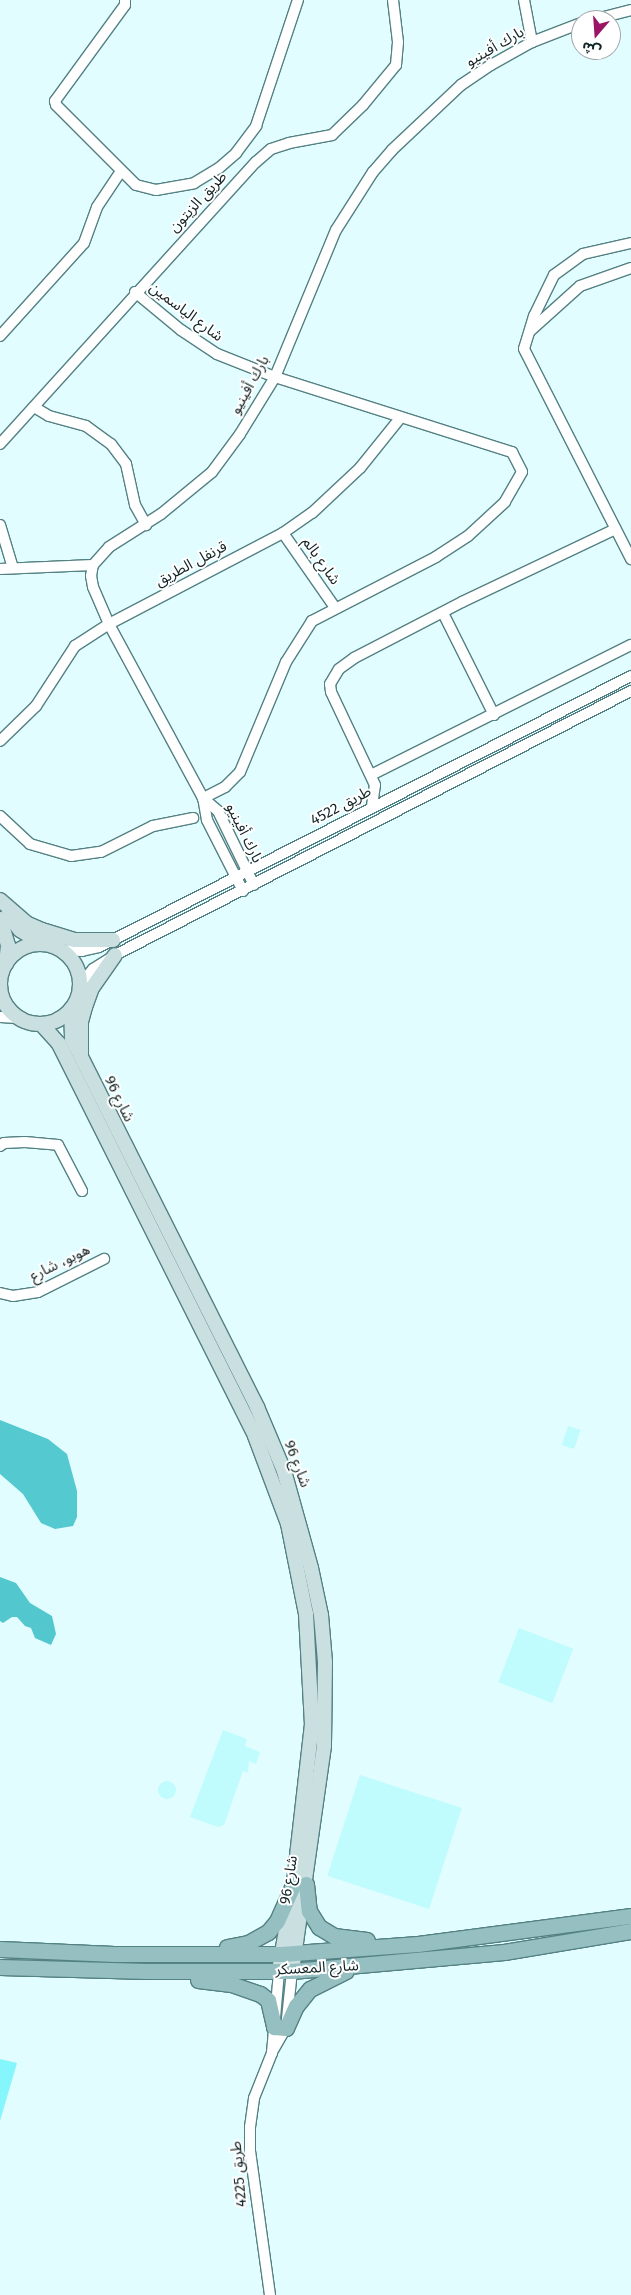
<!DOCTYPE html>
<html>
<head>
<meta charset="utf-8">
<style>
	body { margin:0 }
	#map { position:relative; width:631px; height:2295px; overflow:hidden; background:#e1fdff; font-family:"Fira Sans","Noto Sans Arabic",sans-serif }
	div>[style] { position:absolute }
	.built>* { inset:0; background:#c0fbfd; transform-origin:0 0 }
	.round { border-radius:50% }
	.green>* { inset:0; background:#85f6fb }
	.forest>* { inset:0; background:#52c8ce }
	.water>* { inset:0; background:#54c9cf }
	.roads { filter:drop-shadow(1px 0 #548183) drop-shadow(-1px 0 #548183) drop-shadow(0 1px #548183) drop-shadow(0 -1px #548183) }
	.street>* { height:10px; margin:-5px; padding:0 5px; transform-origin:5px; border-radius:5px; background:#fff }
	.secondary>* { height:14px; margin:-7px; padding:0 7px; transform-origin:7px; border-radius:7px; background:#cadfe0 }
	.secondary>.ring { margin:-7px; padding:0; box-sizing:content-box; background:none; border:14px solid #cadfe0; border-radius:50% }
	.primary>* { height:15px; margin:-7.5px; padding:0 7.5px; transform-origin:7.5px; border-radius:7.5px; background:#95bfc1 }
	span { translate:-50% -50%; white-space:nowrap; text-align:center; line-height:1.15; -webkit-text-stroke:4px #fff; paint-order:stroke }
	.street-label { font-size:15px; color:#122425 }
	.north { position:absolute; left:571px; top:10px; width:50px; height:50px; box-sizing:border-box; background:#fff; border:1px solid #a0a7a8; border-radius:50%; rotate:198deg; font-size:14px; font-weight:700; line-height:20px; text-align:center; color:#122425 }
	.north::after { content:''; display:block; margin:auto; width:18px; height:22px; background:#9b1567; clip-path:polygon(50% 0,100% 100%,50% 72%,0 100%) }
</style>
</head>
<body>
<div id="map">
	<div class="built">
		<div style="left:568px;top:1426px;width:13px;height:20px;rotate:18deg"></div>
		<div style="left:519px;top:1628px;width:58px;height:58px;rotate:21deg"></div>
		<div style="clip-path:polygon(223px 1730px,247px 1739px,245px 1746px,260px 1752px,256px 1764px,249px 1761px,248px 1773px,243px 1771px,224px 1825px,218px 1827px,190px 1817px)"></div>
		<div style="left:360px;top:1775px;width:107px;height:106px;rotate:18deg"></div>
		<div class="round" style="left:158px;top:1781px;width:18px;height:18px"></div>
	</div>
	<div class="green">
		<div style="clip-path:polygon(0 2059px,17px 2063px,0 2121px)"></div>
	</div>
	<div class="forest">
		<div style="clip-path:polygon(0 1577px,16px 1583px,30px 1603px,52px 1616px,56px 1634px,51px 1645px,35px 1638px,31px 1628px,25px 1626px,17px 1617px,12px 1617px,3px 1623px,0 1621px)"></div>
	</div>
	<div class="water">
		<div style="clip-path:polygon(0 1420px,48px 1439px,67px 1454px,77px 1491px,77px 1517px,73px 1526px,55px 1529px,41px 1523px,23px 1494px,0 1474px)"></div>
	</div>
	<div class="roads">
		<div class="street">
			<div style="left:125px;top:0;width:5px;rotate:90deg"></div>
			<div style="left:125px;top:5px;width:119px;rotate:126.1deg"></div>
			<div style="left:55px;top:101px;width:4px;rotate:76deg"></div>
			<div style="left:56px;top:105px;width:113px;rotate:45deg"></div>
			<div style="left:136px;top:185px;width:21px;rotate:14deg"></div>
			<div style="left:156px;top:190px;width:39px;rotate:-10deg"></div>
			<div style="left:194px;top:183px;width:29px;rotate:-31deg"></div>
			<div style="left:219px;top:168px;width:23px;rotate:-41deg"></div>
			<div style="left:236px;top:153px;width:34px;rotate:-53deg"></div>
			<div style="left:256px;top:126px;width:133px;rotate:-71.6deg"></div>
			<div style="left:524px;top:0;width:43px;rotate:79.2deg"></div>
			<div style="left:592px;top:20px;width:40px;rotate:-14.4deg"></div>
			<div style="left:631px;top:243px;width:49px;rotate:167.1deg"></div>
			<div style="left:583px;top:254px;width:36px;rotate:144deg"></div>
			<div style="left:554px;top:275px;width:46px;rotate:116deg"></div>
			<div style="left:534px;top:316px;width:34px;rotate:107deg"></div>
			<div style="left:524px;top:349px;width:236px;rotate:63deg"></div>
			<div style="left:135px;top:292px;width:60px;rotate:39.6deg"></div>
			<div style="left:181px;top:330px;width:43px;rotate:33.7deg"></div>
			<div style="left:217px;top:354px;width:62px;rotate:21.6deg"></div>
			<div style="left:275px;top:377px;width:249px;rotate:17.6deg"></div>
			<div style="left:512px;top:452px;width:22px;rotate:63deg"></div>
			<div style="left:522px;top:472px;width:34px;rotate:120deg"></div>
			<div style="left:505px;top:502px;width:50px;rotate:137.4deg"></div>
			<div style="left:468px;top:536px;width:38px;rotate:147deg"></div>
			<div style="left:436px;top:557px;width:140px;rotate:152.7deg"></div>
			<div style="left:312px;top:621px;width:49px;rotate:122.4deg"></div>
			<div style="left:286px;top:662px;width:119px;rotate:112.7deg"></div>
			<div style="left:240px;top:772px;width:21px;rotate:135deg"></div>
			<div style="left:225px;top:787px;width:25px;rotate:153deg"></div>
			<div style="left:530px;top:331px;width:67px;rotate:-42deg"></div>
			<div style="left:580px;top:286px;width:54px;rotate:-19.4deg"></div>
			<div style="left:0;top:336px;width:125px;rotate:-47.9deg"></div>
			<div style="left:84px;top:243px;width:38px;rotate:-70deg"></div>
			<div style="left:97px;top:207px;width:43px;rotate:-56.3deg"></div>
			<div style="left:34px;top:407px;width:17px;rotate:31deg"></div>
			<div style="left:49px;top:416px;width:38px;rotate:15deg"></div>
			<div style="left:86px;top:426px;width:31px;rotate:36deg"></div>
			<div style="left:111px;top:444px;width:25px;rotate:53deg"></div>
			<div style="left:126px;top:464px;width:42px;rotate:77.6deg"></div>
			<div style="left:135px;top:505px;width:23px;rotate:61deg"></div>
			<div style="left:0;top:444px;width:381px;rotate:-47.8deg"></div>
			<div style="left:256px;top:162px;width:20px;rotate:-41deg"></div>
			<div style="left:271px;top:149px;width:19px;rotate:-18deg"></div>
			<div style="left:289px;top:143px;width:44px;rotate:-10.5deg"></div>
			<div style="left:332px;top:135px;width:43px;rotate:-44.1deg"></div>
			<div style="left:363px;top:105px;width:52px;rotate:-50.5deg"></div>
			<div style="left:396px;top:65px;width:23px;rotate:-85deg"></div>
			<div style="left:398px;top:42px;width:42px;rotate:-96.8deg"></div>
			<div style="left:0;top:525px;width:45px;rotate:73.2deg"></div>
			<div style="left:283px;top:533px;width:89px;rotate:55.1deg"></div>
			<div style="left:0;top:569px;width:93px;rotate:-2.5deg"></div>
			<div style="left:443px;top:613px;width:114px;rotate:63.4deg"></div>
			<div style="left:0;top:741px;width:50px;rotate:-44.2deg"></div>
			<div style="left:36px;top:706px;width:72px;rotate:-57deg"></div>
			<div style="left:75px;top:646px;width:40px;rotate:-32.9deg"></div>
			<div style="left:109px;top:624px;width:196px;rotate:-27.6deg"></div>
			<div style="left:283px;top:533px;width:35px;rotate:-35deg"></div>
			<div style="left:312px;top:513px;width:66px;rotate:-43.2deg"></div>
			<div style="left:360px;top:468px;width:65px;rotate:-51.2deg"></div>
			<div style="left:371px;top:775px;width:291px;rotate:-26.6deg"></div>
			<div style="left:203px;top:798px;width:20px;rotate:41deg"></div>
			<div style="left:218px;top:811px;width:82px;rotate:64.1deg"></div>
			<div style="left:372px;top:806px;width:21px;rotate:-82deg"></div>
			<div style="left:375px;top:785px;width:103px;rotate:-115.3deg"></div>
			<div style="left:331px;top:692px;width:8px;rotate:-97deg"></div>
			<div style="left:330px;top:684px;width:17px;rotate:-59deg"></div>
			<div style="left:339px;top:669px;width:19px;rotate:-36deg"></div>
			<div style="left:354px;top:658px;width:122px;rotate:-27.4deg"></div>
			<div style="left:462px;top:602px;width:170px;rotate:-25.4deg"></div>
			<div style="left:0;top:816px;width:41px;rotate:43deg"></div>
			<div style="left:30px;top:844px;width:43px;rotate:16.3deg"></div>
			<div style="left:71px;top:856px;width:30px;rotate:-8deg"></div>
			<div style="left:101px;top:852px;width:58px;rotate:-26.6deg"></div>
			<div style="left:153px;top:826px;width:41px;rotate:-11.3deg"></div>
			<div style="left:243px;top:891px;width:80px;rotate:-116.9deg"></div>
			<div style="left:207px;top:820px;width:22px;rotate:-100deg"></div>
			<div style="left:203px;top:798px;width:198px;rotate:-118.4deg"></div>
			<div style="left:109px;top:624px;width:40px;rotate:-113.4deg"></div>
			<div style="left:93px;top:587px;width:11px;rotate:-100deg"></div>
			<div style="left:91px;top:576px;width:11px;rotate:-80deg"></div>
			<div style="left:93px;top:565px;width:24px;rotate:-48deg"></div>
			<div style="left:109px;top:547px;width:62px;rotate:-32.4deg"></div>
			<div style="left:161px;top:514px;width:66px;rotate:-39.5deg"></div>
			<div style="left:212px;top:472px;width:47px;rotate:-53.6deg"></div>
			<div style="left:240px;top:434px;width:67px;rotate:-58.4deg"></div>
			<div style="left:275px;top:377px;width:159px;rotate:-67.5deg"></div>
			<div style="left:336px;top:230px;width:69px;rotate:-57.5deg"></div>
			<div style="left:373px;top:172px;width:29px;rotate:-49deg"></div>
			<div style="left:392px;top:150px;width:95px;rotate:-43.3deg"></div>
			<div style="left:461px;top:85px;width:36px;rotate:-34deg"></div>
			<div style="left:491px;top:65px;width:47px;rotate:-29.3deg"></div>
			<div style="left:532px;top:42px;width:53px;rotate:-21.2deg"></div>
			<div style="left:62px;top:950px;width:20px;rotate:3deg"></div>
			<div style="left:82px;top:951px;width:17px;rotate:-13deg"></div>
			<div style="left:99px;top:947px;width:597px;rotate:-26.99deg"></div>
			<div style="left:80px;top:984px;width:20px;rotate:-49deg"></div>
			<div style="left:93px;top:969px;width:26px;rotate:-32deg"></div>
			<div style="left:115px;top:955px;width:580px;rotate:-27.1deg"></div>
			<div style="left:0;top:990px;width:1px;rotate:-45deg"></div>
			<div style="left:0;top:1017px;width:18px;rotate:3deg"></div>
			<div style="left:0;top:1146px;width:5px;rotate:-37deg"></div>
			<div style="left:4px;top:1143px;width:21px;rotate:-3deg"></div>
			<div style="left:25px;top:1142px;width:33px;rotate:5deg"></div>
			<div style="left:58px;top:1145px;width:52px;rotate:62.4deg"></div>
			<div style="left:0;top:1293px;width:13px;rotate:13deg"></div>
			<div style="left:13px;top:1296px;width:25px;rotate:-9deg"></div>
			<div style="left:38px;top:1292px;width:74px;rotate:-26.6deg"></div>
			<div style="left:272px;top:2052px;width:28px;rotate:-60deg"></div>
			<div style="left:286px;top:2028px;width:57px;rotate:-84deg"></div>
			<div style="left:270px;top:2295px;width:145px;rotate:-97.9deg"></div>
			<div style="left:250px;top:2151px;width:24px;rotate:-90deg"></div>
			<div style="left:250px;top:2127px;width:29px;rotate:-82deg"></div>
			<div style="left:254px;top:2098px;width:48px;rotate:-68.2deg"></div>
			<div style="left:272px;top:2053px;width:82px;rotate:-85.1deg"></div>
		</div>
		<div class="secondary">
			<div style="left:0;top:900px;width:37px;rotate:41deg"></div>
			<div style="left:28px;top:924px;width:15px;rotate:23deg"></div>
			<div style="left:42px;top:930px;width:34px;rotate:17deg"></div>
			<div style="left:75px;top:940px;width:38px"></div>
			<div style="left:8px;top:915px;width:19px;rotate:51deg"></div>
			<div style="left:20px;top:930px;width:27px;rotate:31deg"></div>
			<div style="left:0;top:919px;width:27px;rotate:73deg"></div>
			<div style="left:8px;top:945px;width:19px;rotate:96deg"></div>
			<div class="ring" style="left:0;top:944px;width:66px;height:66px"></div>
			<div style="left:71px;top:1009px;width:30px;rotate:88deg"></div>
			<div style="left:72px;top:1039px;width:412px;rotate:63.3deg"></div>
			<div style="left:257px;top:1407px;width:69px;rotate:67.1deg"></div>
			<div style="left:284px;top:1471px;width:101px;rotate:74.4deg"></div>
			<div style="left:311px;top:1568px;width:48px;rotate:78deg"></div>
			<div style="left:321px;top:1615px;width:47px;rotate:85.1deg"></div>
			<div style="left:325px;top:1662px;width:84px;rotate:90.7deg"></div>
			<div style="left:324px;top:1746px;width:227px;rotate:98.1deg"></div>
			<div style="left:43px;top:1026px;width:24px;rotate:48deg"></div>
			<div style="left:59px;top:1044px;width:438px;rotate:63.4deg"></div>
			<div style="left:255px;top:1436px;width:94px;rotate:69.4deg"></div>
			<div style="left:288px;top:1524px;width:92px;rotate:78.7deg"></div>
			<div style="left:306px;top:1614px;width:110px;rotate:86.9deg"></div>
			<div style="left:312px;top:1724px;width:160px;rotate:96.5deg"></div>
			<div style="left:294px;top:1883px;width:89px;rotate:99.7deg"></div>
			<div style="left:81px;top:1054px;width:32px;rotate:-90deg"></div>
			<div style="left:81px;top:1022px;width:16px;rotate:-75deg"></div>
			<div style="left:85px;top:1007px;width:20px;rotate:-70deg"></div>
			<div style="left:92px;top:988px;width:40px;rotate:-55.1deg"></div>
		</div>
		<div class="primary">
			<div style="left:306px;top:1884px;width:27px;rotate:84deg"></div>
			<div style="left:309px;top:1911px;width:19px;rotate:58deg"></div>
			<div style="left:319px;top:1927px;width:17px;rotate:31deg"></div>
			<div style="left:334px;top:1936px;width:33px;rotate:7deg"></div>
			<div style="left:227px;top:1947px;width:21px;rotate:-11deg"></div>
			<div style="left:248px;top:1943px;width:23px;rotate:-29deg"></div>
			<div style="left:268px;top:1932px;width:14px;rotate:-51deg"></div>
			<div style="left:277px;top:1921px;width:42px;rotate:-65.9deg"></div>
			<div style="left:0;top:1949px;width:114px;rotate:2.5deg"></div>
			<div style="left:114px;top:1954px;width:167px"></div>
			<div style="left:281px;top:1954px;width:137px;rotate:-4.2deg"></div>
			<div style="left:418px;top:1944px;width:215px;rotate:-7.5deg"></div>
			<div style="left:0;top:1967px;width:147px;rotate:1.6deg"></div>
			<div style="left:147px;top:1971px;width:145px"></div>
			<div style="left:292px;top:1971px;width:213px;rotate:-5.1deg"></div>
			<div style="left:504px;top:1952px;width:129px;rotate:-9.4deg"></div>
			<div style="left:198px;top:1980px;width:33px;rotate:7deg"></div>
			<div style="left:231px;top:1984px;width:31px;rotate:19deg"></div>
			<div style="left:260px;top:1994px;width:10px;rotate:37deg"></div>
			<div style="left:268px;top:2000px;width:28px;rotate:77deg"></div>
			<div style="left:274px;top:2027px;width:12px;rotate:5deg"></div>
			<div style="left:286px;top:2028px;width:24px;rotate:-66deg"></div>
			<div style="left:296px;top:2006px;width:22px;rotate:-51deg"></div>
			<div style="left:310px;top:1989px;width:40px;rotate:-26.6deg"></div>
		</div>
	</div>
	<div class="street-label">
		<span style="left:495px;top:47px;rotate:-30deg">بارك أفينيو</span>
		<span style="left:198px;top:202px;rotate:-47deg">طريق الزيتون</span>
		<span style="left:186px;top:312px;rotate:37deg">شارع الياسمين</span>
		<span style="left:250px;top:385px;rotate:-61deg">بارك أفينيو</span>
		<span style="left:321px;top:561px;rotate:55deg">شارع بالم</span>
		<span style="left:191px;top:564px;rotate:-28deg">قرنفل الطريق</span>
		<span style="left:341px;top:806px;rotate:-28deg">طريق 4522</span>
		<span style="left:244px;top:833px;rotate:64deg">بارك أفينيو</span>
		<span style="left:119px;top:1099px;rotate:64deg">شارع 96</span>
		<span style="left:60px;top:1263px;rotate:-26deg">هوبو، شارع</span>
		<span style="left:297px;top:1464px;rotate:69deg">شارع 96</span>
		<span style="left:289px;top:1880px;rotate:-81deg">شارع 96</span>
		<span style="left:317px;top:1968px;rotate:-3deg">شارع المعسكر</span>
		<span style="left:239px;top:2174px;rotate:-95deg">طريق 4225</span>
	</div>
	<div class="north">ش</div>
</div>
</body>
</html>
